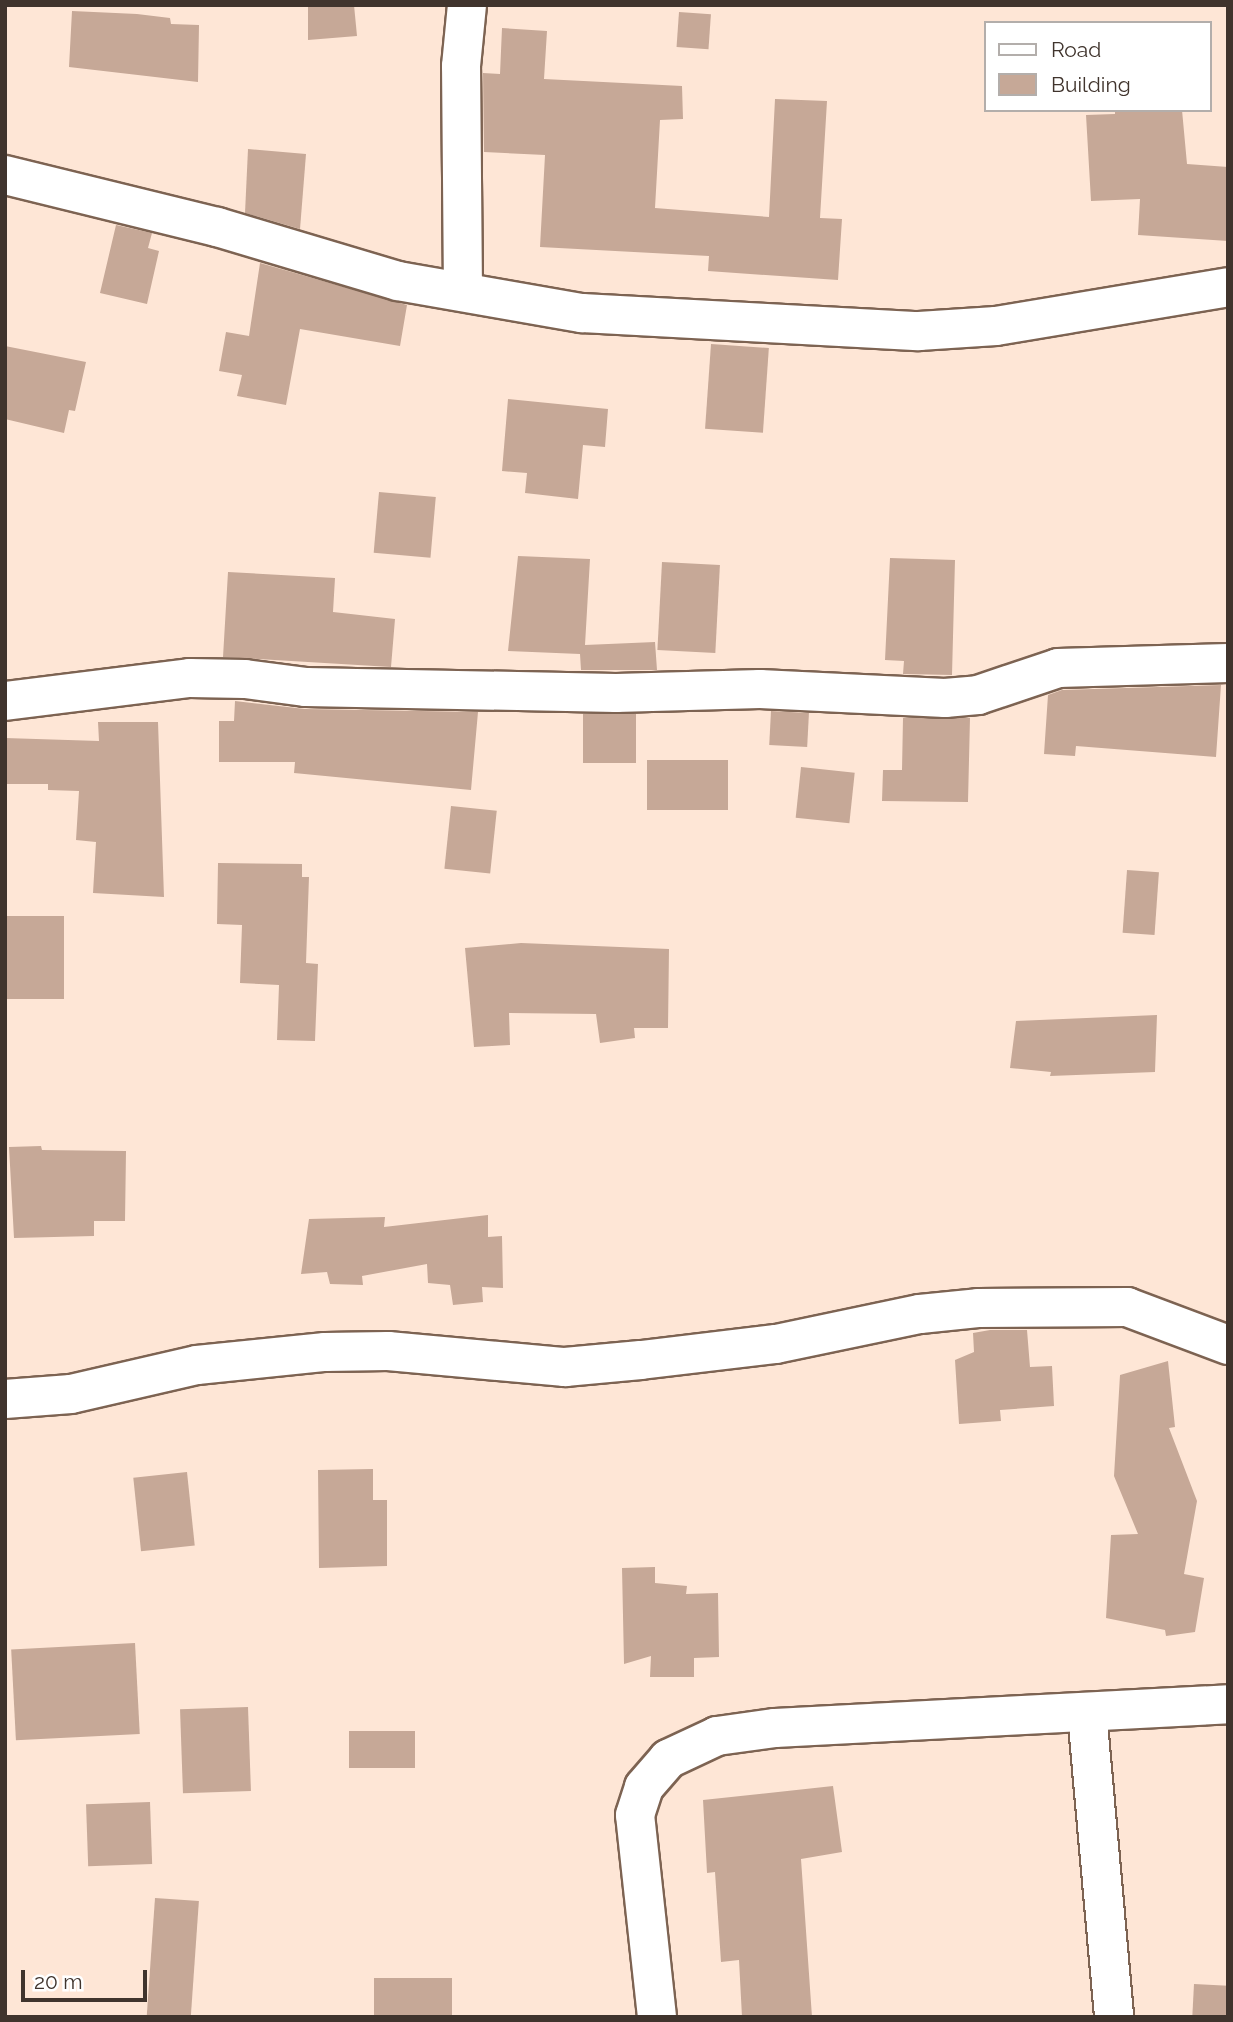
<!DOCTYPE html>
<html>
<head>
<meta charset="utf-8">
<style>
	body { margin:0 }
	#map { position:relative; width:1233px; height:2022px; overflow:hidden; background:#fee6d6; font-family:Raleway,sans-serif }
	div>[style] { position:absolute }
	.building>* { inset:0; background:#c6a897; transform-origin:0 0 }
	.roads { filter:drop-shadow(2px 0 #7d6352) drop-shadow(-2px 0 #7d6352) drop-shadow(0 2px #7d6352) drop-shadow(0 -2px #7d6352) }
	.minor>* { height:38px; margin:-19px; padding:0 19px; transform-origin:19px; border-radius:19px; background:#fff }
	span { translate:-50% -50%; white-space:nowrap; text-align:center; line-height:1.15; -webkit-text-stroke:5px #fff; paint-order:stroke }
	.frame { position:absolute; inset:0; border:7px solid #40342d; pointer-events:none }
	.legend { position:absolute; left:984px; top:21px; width:228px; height:91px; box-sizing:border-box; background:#fff; border:2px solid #b3aeab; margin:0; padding:9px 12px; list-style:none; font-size:21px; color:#40342d }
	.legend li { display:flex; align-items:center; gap:14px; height:35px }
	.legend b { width:35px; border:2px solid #b3aeab }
	.scale { position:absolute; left:21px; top:1970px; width:126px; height:32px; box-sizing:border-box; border:4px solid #40342d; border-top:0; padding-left:9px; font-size:21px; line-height:24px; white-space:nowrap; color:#40342d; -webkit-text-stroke:5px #fff; paint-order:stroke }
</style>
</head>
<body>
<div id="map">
	<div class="building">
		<div style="clip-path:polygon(308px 5px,354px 5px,357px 36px,308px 40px)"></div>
		<div style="clip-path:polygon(72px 11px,137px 14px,170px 18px,171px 24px,199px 25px,198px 82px,69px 67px)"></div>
		<div style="left:679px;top:12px;width:32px;height:35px;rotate:4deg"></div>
		<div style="clip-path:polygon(502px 28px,547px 31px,544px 79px,682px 86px,683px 119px,660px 120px,655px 208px,769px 217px,775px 99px,827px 101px,820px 218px,842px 219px,838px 280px,708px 271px,709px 256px,540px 247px,545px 155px,484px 152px,483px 73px,500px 74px)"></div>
		<div style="clip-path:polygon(1115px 110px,1182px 110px,1187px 164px,1228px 167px,1228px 241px,1138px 235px,1140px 199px,1091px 201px,1086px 115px,1115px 114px)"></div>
		<div style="clip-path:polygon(248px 149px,306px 154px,300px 229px,245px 213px)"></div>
		<div style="clip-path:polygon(116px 225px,152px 233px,148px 248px,159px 251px,147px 304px,100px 293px)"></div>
		<div style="clip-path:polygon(260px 263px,407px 305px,400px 346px,300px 329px,286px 405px,237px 396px,242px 375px,219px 371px,226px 332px,249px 336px)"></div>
		<div style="left:711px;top:344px;width:58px;height:85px;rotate:4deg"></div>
		<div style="clip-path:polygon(5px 346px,86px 362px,75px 411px,69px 410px,64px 433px,5px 419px)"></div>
		<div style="clip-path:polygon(508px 399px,608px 409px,605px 447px,583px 445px,578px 499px,525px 493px,527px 473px,502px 471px)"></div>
		<div style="left:379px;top:492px;width:57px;height:61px;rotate:5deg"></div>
		<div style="clip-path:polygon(518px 556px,590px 559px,585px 645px,655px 642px,657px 670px,581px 670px,580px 654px,508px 651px)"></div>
		<div style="clip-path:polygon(890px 558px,955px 560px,952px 675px,903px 674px,904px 661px,885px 660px)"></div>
		<div style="left:662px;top:562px;width:58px;height:88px;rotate:3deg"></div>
		<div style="clip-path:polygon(228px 572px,335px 578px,333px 612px,395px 619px,391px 667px,223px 657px)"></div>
		<div style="clip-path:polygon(1221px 685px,1216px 757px,1076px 746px,1075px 756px,1044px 754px,1048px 695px,1062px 690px)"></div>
		<div style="clip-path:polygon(235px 701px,305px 709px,478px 712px,471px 790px,294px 773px,295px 762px,219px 762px,219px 721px,234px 721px)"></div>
		<div style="left:771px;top:711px;width:38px;height:34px;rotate:3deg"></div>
		<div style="left:583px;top:714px;width:53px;height:49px"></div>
		<div style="clip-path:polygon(903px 718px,970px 718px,968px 802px,882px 801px,883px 770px,902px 770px)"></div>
		<div style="clip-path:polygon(98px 722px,158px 722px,164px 897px,93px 893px,96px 842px,76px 840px,79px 791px,48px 790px,48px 784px,5px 784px,5px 738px,99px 741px)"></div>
		<div style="left:647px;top:760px;width:81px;height:50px"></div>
		<div style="left:801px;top:767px;width:54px;height:51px;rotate:6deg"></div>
		<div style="left:451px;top:806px;width:46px;height:63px;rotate:6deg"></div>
		<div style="clip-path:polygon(218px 863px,302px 864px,302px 877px,309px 877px,306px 963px,318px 964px,315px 1041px,277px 1040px,279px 985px,240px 983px,242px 925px,217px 924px)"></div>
		<div style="left:1127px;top:870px;width:32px;height:63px;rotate:4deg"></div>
		<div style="left:64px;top:916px;width:83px;height:59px;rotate:90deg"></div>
		<div style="clip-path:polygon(521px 943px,669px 949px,668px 1028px,634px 1028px,635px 1038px,600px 1043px,596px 1014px,509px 1013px,510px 1045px,474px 1047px,465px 948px)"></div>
		<div style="clip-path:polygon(1157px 1015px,1155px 1072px,1050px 1076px,1051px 1072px,1010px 1068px,1016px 1021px)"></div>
		<div style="clip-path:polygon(41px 1146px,42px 1150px,126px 1151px,125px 1221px,94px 1221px,94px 1236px,14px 1238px,9px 1147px)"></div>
		<div style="clip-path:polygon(488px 1215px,488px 1237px,502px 1236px,503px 1288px,482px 1287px,483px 1302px,453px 1305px,450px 1285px,428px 1283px,427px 1264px,362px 1276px,363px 1285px,330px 1284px,327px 1272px,301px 1274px,309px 1219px,385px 1217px,384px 1227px)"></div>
		<div style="clip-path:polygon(990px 1330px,1027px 1330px,1030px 1367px,1052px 1366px,1054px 1406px,1000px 1410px,1001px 1421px,959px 1424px,955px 1360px,974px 1352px,973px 1333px)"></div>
		<div style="clip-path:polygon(1168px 1361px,1175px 1427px,1169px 1428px,1197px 1501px,1184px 1574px,1204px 1578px,1195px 1632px,1166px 1636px,1165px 1630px,1106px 1618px,1111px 1535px,1138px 1534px,1114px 1476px,1120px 1375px)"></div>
		<div style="clip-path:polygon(373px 1469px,373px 1500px,387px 1500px,387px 1566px,319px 1568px,318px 1470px)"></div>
		<div style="left:187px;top:1472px;width:74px;height:54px;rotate:84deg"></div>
		<div style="clip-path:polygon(655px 1567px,655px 1583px,687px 1586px,686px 1594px,718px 1593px,719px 1657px,694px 1658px,694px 1677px,650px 1677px,651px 1656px,624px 1664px,622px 1568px)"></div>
		<div style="left:135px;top:1643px;width:91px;height:124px;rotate:87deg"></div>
		<div style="left:248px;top:1707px;width:84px;height:68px;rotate:88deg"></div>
		<div style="left:415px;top:1731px;width:37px;height:66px;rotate:90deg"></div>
		<div style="clip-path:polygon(833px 1786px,842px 1852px,801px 1859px,812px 2017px,742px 2017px,739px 1960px,721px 1962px,715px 1872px,707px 1873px,703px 1800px)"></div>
		<div style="left:150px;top:1802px;width:62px;height:64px;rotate:88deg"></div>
		<div style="left:155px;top:1898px;width:44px;height:119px;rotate:4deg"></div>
		<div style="left:452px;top:1978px;width:39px;height:78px;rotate:90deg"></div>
		<div style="left:1194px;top:1984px;width:34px;height:33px;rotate:3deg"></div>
	</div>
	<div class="roads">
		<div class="minor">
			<div style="left:5px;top:175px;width:218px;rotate:13.8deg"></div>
			<div style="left:217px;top:227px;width:189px;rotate:16.6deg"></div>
			<div style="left:398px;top:281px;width:187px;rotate:9.9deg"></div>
			<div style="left:582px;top:313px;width:337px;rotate:3.1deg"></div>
			<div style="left:919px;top:331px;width:77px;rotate:-3.7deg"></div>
			<div style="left:996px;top:326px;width:235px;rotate:-9.5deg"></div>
			<div style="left:463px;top:292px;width:226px;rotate:-90.5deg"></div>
			<div style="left:461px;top:66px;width:61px;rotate:-84.4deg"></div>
			<div style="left:5px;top:701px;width:186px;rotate:-7.1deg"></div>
			<div style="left:190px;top:678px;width:55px;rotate:1deg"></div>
			<div style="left:245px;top:679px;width:62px;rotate:7.5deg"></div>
			<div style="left:306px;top:687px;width:310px;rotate:1.1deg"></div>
			<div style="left:616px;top:693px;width:144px;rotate:-1.6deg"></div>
			<div style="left:760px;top:689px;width:185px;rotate:2.8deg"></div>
			<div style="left:945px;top:698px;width:33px;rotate:-5deg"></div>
			<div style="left:978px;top:695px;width:84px;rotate:-18.6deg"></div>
			<div style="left:1058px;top:668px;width:170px;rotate:-1.7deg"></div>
			<div style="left:5px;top:1399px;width:66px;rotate:-4.3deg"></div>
			<div style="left:71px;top:1394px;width:129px;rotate:-13deg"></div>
			<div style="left:197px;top:1365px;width:129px;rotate:-5.8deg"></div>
			<div style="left:325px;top:1352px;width:63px;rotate:-0.9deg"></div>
			<div style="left:388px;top:1351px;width:178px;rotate:5.2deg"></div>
			<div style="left:565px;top:1367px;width:76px;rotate:-5.3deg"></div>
			<div style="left:641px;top:1360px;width:136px;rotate:-6.8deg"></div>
			<div style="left:776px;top:1344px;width:147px;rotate:-11.8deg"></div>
			<div style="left:920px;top:1314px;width:58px;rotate:-5.9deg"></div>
			<div style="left:978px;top:1308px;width:149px;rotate:-0.4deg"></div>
			<div style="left:1127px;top:1307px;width:108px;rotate:20.6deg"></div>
			<div style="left:1087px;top:1713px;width:305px;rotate:84.9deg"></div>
			<div style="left:657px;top:2017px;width:203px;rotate:-96.2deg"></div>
			<div style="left:635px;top:1815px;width:29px;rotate:-72deg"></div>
			<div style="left:644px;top:1787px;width:37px;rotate:-49deg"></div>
			<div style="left:668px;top:1759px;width:54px;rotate:-25.1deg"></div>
			<div style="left:717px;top:1736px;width:59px;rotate:-7.9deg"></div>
			<div style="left:775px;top:1728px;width:454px;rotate:-3deg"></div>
		</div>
	</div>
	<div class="frame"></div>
	<ul class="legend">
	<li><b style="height:9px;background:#fff"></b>Road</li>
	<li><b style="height:19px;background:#c6a897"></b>Building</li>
	</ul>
	<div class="scale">20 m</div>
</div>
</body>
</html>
